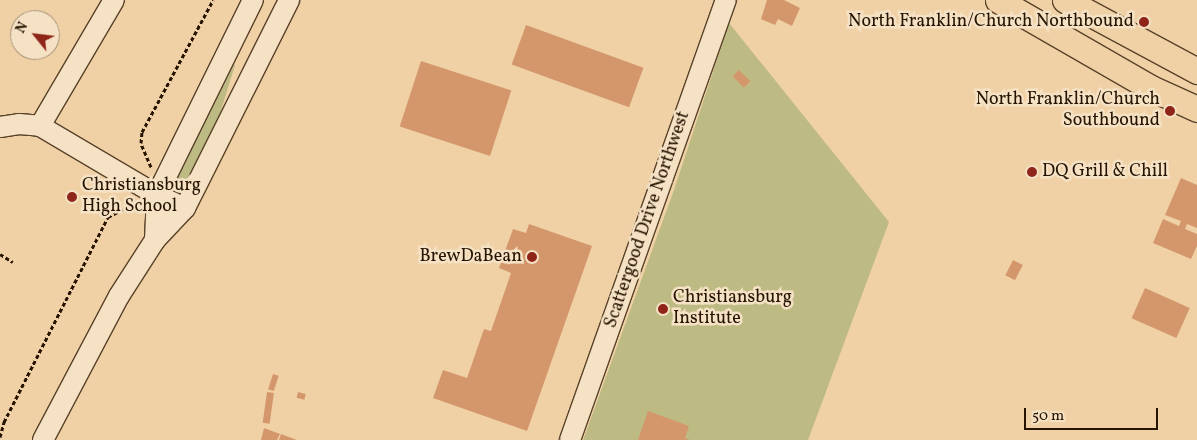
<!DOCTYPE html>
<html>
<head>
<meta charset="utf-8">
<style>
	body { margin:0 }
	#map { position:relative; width:1197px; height:440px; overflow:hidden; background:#f0d1a5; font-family:Vollkorn,serif }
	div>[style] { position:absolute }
	.green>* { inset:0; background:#bdba84 }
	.building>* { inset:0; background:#d4976c; transform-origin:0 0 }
	.path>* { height:3px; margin-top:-1.5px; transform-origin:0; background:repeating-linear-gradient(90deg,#261300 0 4px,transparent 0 6.5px) }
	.roads { filter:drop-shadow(1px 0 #584229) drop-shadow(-1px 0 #584229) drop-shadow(0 1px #584229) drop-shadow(0 -1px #584229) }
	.minor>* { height:20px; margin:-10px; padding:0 10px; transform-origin:10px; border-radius:10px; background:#f5e1c4 }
	.major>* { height:25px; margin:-12.5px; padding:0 12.5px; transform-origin:12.5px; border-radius:12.5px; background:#f0d1a5 }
	.dots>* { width:14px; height:14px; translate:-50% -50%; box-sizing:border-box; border:2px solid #f5e1c4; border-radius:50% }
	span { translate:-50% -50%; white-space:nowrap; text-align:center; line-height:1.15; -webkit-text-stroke:5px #f5e1c4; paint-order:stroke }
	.poi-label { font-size:18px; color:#261300 }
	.right { translate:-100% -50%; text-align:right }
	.left { translate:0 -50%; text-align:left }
	.street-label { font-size:18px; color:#261300 }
	.north { position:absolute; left:10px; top:10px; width:50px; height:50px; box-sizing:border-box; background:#f5e1c4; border:1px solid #a28f76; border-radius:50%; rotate:299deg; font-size:14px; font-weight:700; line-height:20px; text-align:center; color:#261300 }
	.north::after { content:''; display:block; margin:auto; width:18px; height:22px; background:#8f2418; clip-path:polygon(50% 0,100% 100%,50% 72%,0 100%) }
	.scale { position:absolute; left:1024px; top:408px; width:134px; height:22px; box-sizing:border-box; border:2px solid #261300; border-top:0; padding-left:6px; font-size:15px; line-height:18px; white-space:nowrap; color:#261300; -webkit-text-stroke:4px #f5e1c4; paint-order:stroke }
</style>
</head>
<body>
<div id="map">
	<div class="green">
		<div style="clip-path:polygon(729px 23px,889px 222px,808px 440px,583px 440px,674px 190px)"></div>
		<div style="clip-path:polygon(233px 63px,235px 65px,219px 117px,183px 189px,179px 189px,173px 184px)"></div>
	</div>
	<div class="building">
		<div style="clip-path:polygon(767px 0,784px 0,800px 8px,792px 26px,778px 19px,775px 25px,761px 19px)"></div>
		<div style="left:526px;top:25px;width:125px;height:42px;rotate:20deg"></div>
		<div style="left:421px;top:61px;width:95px;height:69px;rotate:18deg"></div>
		<div style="left:739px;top:70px;width:16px;height:9px;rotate:45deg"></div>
		<div style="clip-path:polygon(1181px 178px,1197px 185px,1197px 228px,1187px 224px,1185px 229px,1197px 234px,1197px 246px,1191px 259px,1153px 243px,1163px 219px,1179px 226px,1181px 221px,1165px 215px)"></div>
		<div style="clip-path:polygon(529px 224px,592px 246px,527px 431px,433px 398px,443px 370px,467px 378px,484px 329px,491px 331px,511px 273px,499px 268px,513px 229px,526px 233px)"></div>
		<div style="left:1013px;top:260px;width:11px;height:17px;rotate:27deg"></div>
		<div style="left:1145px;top:288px;width:49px;height:33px;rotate:24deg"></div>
		<div style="left:273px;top:374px;width:6px;height:16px;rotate:18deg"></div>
		<div style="left:267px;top:392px;width:7px;height:31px;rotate:8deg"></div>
		<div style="left:298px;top:392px;width:8px;height:6px;rotate:14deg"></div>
		<div style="clip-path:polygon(648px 411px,689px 426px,685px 438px,690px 440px,638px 440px)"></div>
		<div style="clip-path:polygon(264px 428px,280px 434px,277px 440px,261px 440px)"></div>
		<div style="clip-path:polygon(281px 434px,297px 440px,279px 440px)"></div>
	</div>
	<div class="path">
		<div style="left:151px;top:167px;width:26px;rotate:-113deg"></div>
		<div style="left:141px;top:143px;width:11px;rotate:-85deg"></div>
		<div style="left:142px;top:132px;width:150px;rotate:-61.7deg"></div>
		<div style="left:0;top:254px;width:15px;rotate:32deg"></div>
		<div style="left:0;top:437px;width:16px;rotate:-75deg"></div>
		<div style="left:4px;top:422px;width:230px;rotate:-63.1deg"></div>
		<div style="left:108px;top:217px;width:31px;rotate:-27deg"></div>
	</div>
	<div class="roads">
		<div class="minor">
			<div style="left:40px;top:126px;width:146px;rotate:-59.6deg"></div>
			<div style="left:0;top:127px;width:19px;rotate:-9deg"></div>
			<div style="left:19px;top:124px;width:21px;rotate:5deg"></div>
			<div style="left:40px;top:126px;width:134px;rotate:30.6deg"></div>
			<div style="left:155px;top:194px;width:33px;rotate:25deg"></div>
			<div style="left:155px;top:240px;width:45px;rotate:-87.5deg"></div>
			<div style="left:157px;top:195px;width:217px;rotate:-63.8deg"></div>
			<div style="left:43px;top:440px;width:163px;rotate:-62.2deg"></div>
			<div style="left:119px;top:296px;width:67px;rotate:-57.3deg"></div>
			<div style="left:155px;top:240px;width:44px;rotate:-46.8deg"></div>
			<div style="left:185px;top:208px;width:233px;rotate:-63.4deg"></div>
			<div style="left:570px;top:440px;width:467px;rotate:-70.5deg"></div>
		</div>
		<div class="major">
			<div style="left:998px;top:0;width:177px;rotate:29.9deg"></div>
			<div style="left:1151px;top:88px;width:51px;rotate:24.5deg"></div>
			<div style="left:1065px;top:0;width:150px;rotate:28.3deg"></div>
		</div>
	</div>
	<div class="dots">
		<div style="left:1144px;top:22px;background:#8f2418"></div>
		<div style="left:1170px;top:111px;background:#8f2418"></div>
		<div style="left:1032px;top:172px;background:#8f2418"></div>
		<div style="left:72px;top:197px;background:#8f2418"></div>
		<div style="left:532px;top:257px;background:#8f2418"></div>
		<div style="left:663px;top:309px;background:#8f2418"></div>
	</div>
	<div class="poi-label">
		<span class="right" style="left:1134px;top:22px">North Franklin/Church Northbound</span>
		<span class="right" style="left:1160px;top:111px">North Franklin/Church<br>Southbound</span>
		<span class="left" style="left:1042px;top:172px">DQ Grill &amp; Chill</span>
		<span class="left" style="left:82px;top:197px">Christiansburg<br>High School</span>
		<span class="right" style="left:522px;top:257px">BrewDaBean</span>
		<span class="left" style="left:673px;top:309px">Christiansburg<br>Institute</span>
	</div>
	<div class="street-label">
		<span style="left:648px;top:220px;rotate:-71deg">Scattergood Drive Northwest</span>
	</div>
	<div class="north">N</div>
	<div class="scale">50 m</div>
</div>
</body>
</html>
